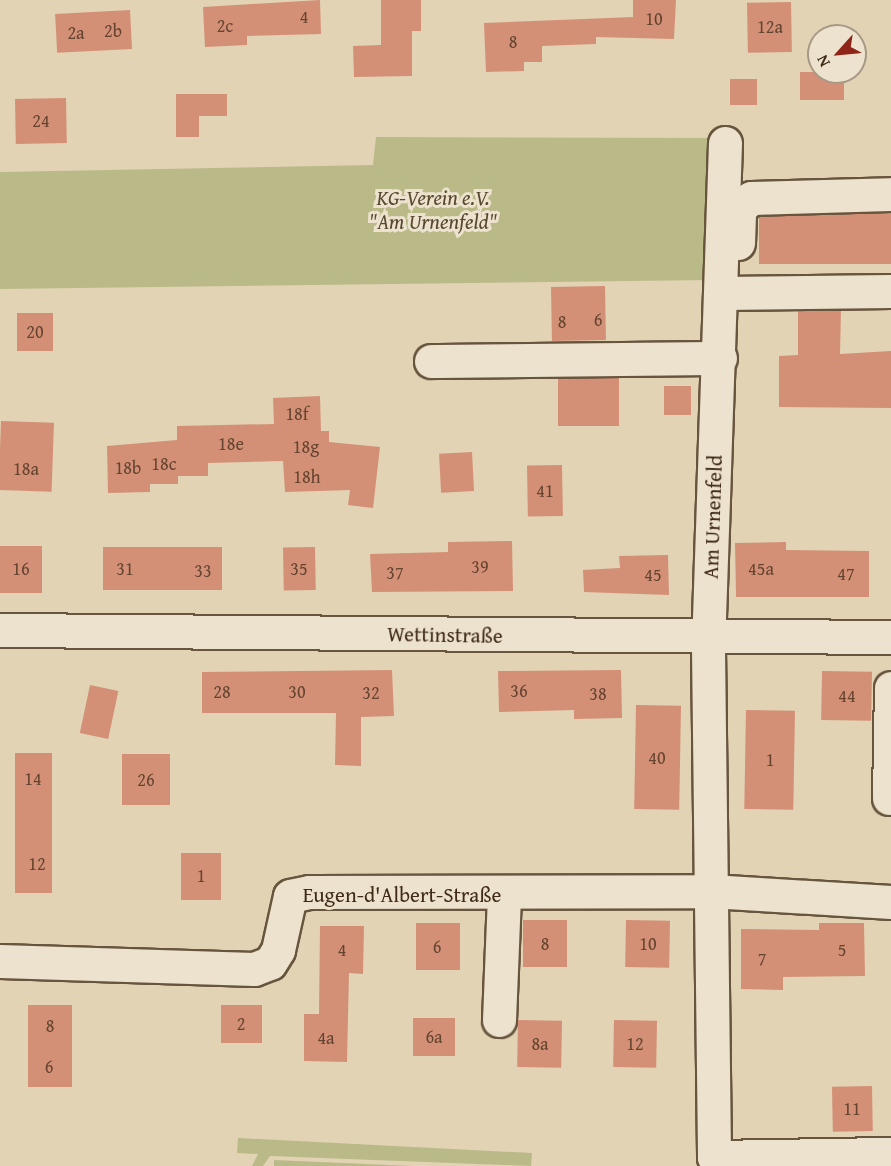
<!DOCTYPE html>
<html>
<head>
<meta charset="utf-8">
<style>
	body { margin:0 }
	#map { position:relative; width:891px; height:1166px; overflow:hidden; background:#e2d3b4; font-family:"Gentium Book Plus",serif }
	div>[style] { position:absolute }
	.green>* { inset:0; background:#baba88 }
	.building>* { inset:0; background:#d39077; transform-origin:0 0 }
	.roads { filter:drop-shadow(2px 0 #68553e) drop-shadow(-2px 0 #68553e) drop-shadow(0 2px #68553e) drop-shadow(0 -2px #68553e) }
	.minor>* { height:33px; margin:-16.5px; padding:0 16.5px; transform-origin:16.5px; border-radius:16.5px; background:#ece2ce }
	span { translate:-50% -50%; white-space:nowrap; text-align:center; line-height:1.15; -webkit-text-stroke:6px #ece2ce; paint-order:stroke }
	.number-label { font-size:18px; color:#65442f }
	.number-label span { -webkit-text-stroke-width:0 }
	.park-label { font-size:21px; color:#58482e; font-style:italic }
	.street-label { font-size:21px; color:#402b17 }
	.north { position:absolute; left:807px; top:24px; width:60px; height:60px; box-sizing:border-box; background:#ece2ce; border:2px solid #a79985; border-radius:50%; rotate:243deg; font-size:16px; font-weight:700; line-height:24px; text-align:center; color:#402b17 }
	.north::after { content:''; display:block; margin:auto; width:21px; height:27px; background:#8f2418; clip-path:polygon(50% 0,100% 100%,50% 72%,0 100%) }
</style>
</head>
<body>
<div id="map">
	<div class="green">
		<div style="clip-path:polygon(376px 137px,715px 138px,711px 280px,0 289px,0 172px,373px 165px)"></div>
		<div style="clip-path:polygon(238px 1138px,532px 1153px,531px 1166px,270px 1156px,263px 1166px,252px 1166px,258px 1154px,237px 1153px)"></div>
		<div style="clip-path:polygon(274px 1160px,412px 1166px,274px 1166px)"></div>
	</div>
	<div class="building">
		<div style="clip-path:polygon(320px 0,321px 34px,247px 36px,247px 45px,205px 47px,203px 7px)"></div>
		<div style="clip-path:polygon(381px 0,421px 0,421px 31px,412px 31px,412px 76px,354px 77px,353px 46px,381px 45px)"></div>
		<div style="clip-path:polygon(633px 0,676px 0,674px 39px,596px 37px,596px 44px,542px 46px,542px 62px,524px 62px,524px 71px,486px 72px,484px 23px,633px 17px)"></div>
		<div style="left:791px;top:2px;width:50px;height:44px;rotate:89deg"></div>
		<div style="left:130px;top:10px;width:39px;height:75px;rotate:87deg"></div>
		<div style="left:800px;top:72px;width:44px;height:28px"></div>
		<div style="left:730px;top:79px;width:27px;height:26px"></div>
		<div style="clip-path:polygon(176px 94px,227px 94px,227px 116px,199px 116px,199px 137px,176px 137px)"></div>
		<div style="left:66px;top:98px;width:45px;height:51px;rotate:89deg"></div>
		<div style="left:891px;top:213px;width:51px;height:132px;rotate:90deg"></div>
		<div style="left:605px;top:286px;width:54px;height:54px;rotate:89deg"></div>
		<div style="clip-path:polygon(841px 310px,840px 354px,891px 351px,891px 408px,779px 407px,779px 356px,798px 355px,798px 311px)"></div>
		<div style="left:17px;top:313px;width:36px;height:38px"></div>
		<div style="left:558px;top:378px;width:61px;height:48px"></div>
		<div style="left:664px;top:386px;width:27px;height:29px"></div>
		<div style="clip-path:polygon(320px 396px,321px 431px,329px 431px,329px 442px,380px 447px,373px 508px,348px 505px,350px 490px,285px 492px,283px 461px,208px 463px,208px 476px,178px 476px,178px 484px,150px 484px,150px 492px,108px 493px,107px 446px,177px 440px,177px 426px,274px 424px,273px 398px)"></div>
		<div style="left:1px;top:421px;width:53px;height:69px;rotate:2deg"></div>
		<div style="left:472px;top:452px;width:39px;height:33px;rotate:87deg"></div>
		<div style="left:562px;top:465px;width:51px;height:35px;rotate:89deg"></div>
		<div style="clip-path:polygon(512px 541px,513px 591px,372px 592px,370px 554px,448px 552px,448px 542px)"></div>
		<div style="clip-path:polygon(786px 542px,786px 550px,869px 551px,869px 597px,736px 597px,735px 543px)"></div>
		<div style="left:0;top:546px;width:42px;height:47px"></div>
		<div style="left:103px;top:547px;width:119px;height:43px"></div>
		<div style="left:315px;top:547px;width:43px;height:32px;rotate:89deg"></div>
		<div style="clip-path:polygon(668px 555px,669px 595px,584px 592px,583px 570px,620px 568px,619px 556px)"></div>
		<div style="clip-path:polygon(392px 670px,394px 716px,361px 717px,361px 766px,335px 765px,336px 713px,202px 713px,202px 672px)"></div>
		<div style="clip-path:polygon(621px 670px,622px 718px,574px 719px,574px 710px,499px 712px,498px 671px)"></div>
		<div style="left:822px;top:671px;width:50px;height:49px;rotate:1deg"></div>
		<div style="left:90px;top:685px;width:29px;height:49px;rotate:12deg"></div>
		<div style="left:636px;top:705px;width:45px;height:104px;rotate:1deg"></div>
		<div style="left:746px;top:710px;width:49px;height:99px;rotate:1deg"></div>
		<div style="left:15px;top:753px;width:37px;height:140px"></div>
		<div style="left:122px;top:754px;width:48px;height:51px"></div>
		<div style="left:181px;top:853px;width:40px;height:47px"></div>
		<div style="left:523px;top:920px;width:44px;height:47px"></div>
		<div style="left:626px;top:920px;width:44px;height:47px;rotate:1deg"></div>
		<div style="left:416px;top:923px;width:44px;height:47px"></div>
		<div style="clip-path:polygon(819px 923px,864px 923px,865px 976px,783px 977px,783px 990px,741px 989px,741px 929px,819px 930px)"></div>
		<div style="clip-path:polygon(320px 926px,364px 926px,363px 974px,349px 973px,347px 1062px,304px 1061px,304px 1014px,319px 1014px)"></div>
		<div style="left:28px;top:1005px;width:44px;height:82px"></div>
		<div style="left:221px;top:1005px;width:41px;height:38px"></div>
		<div style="left:413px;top:1018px;width:42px;height:38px"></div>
		<div style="left:518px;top:1020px;width:44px;height:47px;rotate:1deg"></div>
		<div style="left:614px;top:1020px;width:43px;height:47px;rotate:1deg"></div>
		<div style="left:872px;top:1086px;width:45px;height:40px;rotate:89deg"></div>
	</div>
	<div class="roads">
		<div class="minor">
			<div style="left:725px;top:143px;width:505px;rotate:91.93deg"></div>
			<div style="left:708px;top:648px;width:509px;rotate:89.32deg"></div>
			<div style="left:714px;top:1157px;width:177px;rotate:-1deg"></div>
			<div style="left:738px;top:243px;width:34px;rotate:-88deg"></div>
			<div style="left:739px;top:209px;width:16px;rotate:-43deg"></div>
			<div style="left:751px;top:198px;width:139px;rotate:-1.6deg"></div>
			<div style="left:723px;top:293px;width:168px;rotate:-0.7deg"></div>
			<div style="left:431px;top:361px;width:289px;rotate:-0.6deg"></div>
			<div style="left:0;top:630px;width:891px;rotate:0.45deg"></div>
			<div style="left:889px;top:798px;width:110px;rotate:-89deg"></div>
			<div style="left:0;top:961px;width:254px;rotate:1.8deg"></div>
			<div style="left:254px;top:969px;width:17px;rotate:-21deg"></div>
			<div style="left:270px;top:963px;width:15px;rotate:-58deg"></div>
			<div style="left:278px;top:950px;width:55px;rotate:-77.5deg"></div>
			<div style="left:290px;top:896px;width:19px;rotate:-12deg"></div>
			<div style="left:309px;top:892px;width:402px;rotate:-0.1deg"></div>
			<div style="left:711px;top:891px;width:180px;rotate:3.5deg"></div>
			<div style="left:499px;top:1020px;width:126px;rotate:-87.7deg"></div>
		</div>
	</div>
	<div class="number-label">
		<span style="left:304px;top:17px">4</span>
		<span style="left:654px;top:19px">10</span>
		<span style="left:225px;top:26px">2c</span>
		<span style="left:770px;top:27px">12a</span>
		<span style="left:113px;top:31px">2b</span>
		<span style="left:76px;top:33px">2a</span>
		<span style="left:513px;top:42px">8</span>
		<span style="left:41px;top:121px">24</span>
		<span style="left:598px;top:320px">6</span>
		<span style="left:562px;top:322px">8</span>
		<span style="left:35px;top:332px">20</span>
		<span style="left:297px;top:414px">18f</span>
		<span style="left:231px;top:444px">18e</span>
		<span style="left:306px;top:447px">18g</span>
		<span style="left:164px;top:464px">18c</span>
		<span style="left:128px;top:468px">18b</span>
		<span style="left:26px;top:469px">18a</span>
		<span style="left:307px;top:477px">18h</span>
		<span style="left:545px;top:491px">41</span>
		<span style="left:480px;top:567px">39</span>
		<span style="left:21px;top:569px">16</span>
		<span style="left:125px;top:569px">31</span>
		<span style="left:299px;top:569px">35</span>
		<span style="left:761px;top:569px">45a</span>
		<span style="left:203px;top:571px">33</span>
		<span style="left:395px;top:573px">37</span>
		<span style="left:846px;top:574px">47</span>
		<span style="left:653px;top:575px">45</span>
		<span style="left:519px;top:691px">36</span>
		<span style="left:222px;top:692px">28</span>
		<span style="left:297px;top:692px">30</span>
		<span style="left:371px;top:693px">32</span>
		<span style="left:598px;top:694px">38</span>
		<span style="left:847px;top:696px">44</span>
		<span style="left:657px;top:758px">40</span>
		<span style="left:770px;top:760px">1</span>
		<span style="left:33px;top:779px">14</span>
		<span style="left:146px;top:780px">26</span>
		<span style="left:37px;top:864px">12</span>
		<span style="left:201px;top:876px">1</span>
		<span style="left:545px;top:944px">8</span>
		<span style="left:648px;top:944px">10</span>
		<span style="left:437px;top:947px">6</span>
		<span style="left:342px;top:950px">4</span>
		<span style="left:842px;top:950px">5</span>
		<span style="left:762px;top:959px">7</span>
		<span style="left:241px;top:1024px">2</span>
		<span style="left:50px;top:1026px">8</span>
		<span style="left:434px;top:1037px">6a</span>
		<span style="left:326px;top:1038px">4a</span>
		<span style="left:540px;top:1044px">8a</span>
		<span style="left:635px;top:1044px">12</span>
		<span style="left:49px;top:1067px">6</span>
		<span style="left:852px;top:1109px">11</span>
	</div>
	<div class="park-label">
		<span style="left:433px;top:210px">KG-Verein e.V.<br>"Am Urnenfeld"</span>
	</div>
	<div class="street-label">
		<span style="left:713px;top:517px;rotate:-88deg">Am Urnenfeld</span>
		<span style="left:445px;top:635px;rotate:1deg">Wettinstraße</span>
		<span style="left:402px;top:895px">Eugen-d'Albert-Straße</span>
	</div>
	<div class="north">N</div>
</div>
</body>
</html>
